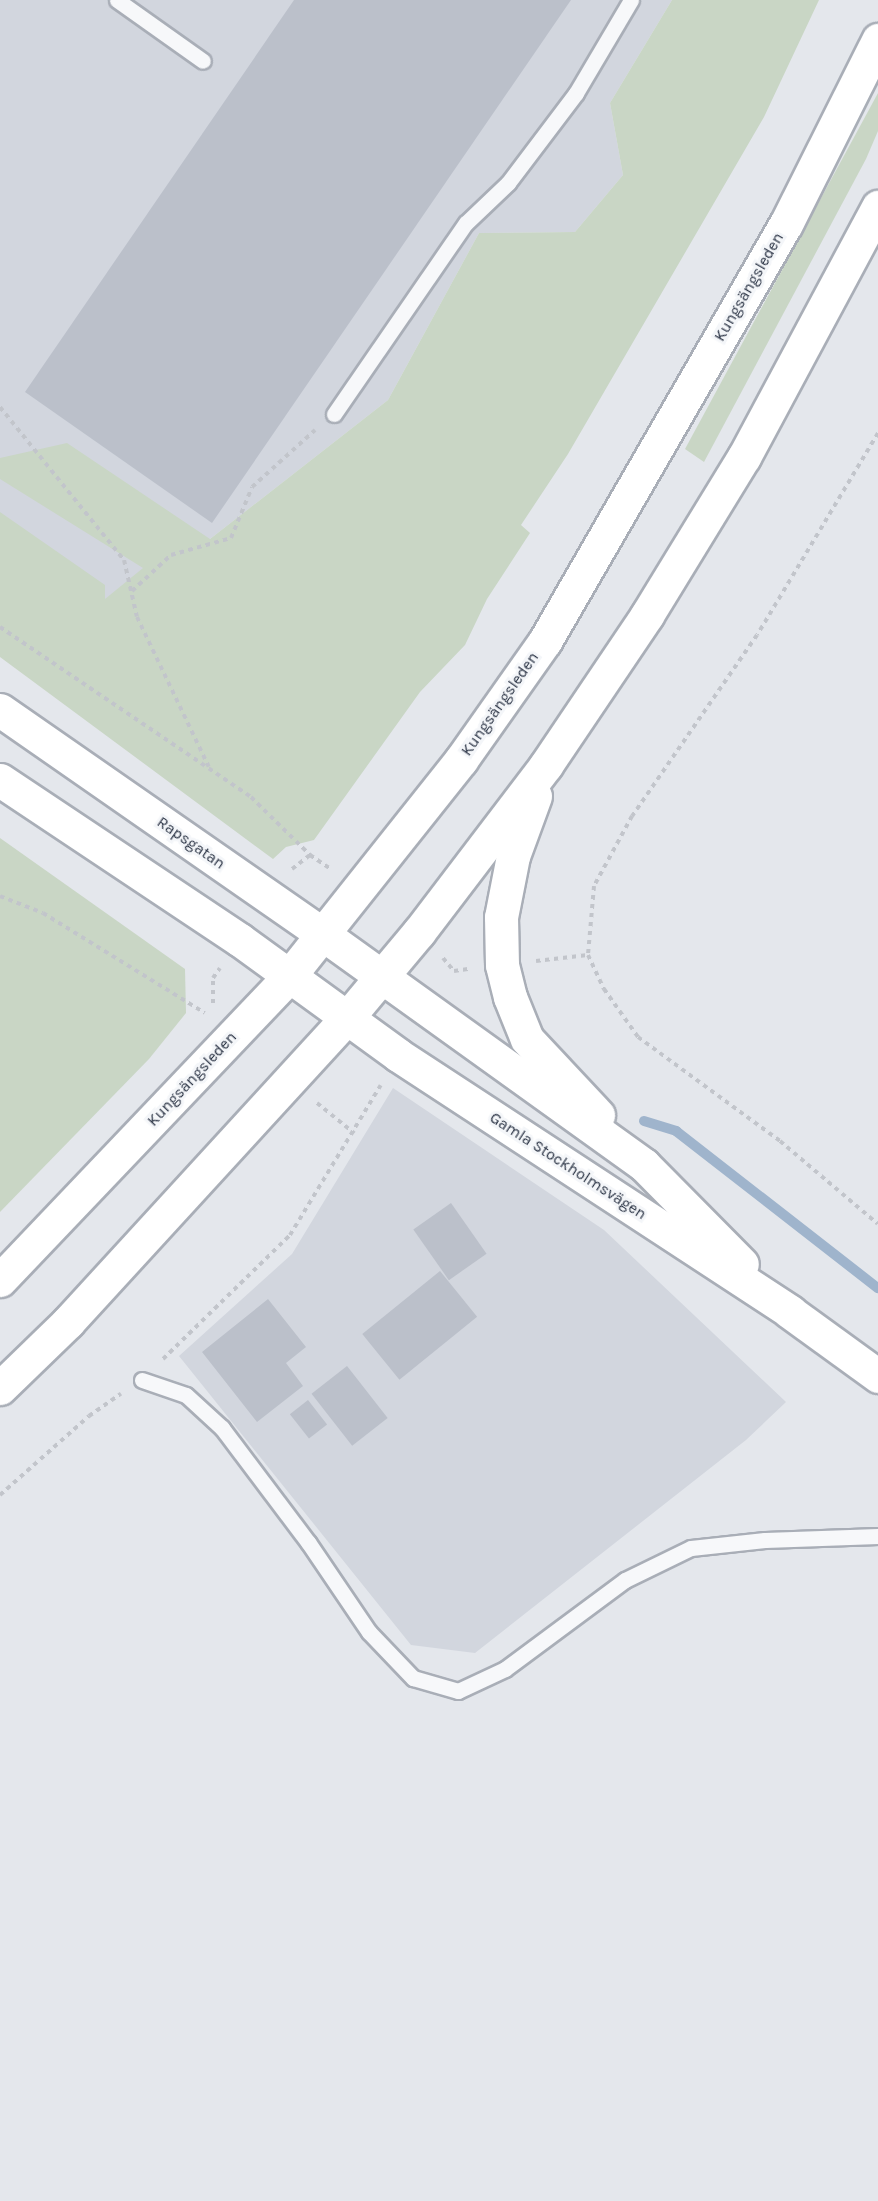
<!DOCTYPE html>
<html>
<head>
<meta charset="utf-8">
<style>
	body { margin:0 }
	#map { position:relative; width:878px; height:2201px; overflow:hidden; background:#e4e7ec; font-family:Karla,sans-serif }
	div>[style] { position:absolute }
	.built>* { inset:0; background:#d2d6de }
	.green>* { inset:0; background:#c9d6c5 }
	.stream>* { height:10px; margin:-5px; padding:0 5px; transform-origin:5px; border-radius:5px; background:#9fb4cc }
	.building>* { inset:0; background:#bbc0ca; transform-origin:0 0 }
	.path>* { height:4px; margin-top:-2px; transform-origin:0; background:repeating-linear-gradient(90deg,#c2c5cb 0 4.5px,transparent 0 9px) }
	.roads { filter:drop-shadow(2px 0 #a9aeb7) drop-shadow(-2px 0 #a9aeb7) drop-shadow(0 2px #a9aeb7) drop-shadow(0 -2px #a9aeb7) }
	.lane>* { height:15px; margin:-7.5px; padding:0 7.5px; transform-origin:7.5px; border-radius:7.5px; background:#f7f8fa }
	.secondary>* { height:33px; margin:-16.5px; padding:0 16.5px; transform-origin:16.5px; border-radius:16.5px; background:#fff }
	span { translate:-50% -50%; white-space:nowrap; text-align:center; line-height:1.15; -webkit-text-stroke:6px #f4f6f9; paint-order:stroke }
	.street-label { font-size:16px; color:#2b3445 }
</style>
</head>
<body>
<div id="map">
	<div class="built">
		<div style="clip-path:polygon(0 0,672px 0,610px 103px,623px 175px,575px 232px,479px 233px,388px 400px,210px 539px,144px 568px,105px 600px,0 528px)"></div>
		<div style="clip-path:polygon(393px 1088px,604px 1230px,786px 1402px,746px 1440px,475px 1653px,411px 1645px,179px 1356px,292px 1254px)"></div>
	</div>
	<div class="green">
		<div style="clip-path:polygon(672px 0,819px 0,764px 117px,568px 454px,521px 525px,530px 533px,487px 599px,465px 645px,420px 692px,314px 840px,286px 847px,273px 859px,0 657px,0 512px,105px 585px,105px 599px,143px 568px,0 479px,0 458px,67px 443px,210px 539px,388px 400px,479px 233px,575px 232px,623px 175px,610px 103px)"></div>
		<div style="clip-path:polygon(878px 93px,878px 131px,866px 159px,704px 462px,685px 449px)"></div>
		<div style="clip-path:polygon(0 838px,185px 969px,186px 1013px,149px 1059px,0 1212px)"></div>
	</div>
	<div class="stream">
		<div style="left:644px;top:1121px;width:34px;rotate:17deg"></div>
		<div style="left:676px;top:1131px;width:256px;rotate:37.9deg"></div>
	</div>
	<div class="building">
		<div style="clip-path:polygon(294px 0,571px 0,212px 523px,25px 392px)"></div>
		<div style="left:451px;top:1203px;width:62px;height:46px;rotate:55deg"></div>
		<div style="left:440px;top:1271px;width:59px;height:100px;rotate:51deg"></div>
		<div style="clip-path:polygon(268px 1299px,306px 1347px,286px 1363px,303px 1386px,257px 1422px,202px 1352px)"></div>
		<div style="left:347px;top:1366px;width:66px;height:45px;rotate:52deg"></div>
		<div style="left:308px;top:1400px;width:31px;height:23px;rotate:52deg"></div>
	</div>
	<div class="path">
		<div style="left:0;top:407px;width:197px;rotate:51deg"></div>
		<div style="left:124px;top:560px;width:58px;rotate:77.2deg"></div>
		<div style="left:137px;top:617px;width:166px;rotate:64.4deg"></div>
		<div style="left:878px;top:433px;width:235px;rotate:120.9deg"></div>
		<div style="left:757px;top:635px;width:220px;rotate:124.6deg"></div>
		<div style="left:632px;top:816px;width:80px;rotate:118.5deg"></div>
		<div style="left:594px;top:886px;width:69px;rotate:95deg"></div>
		<div style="left:588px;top:955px;width:38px;rotate:65deg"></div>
		<div style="left:604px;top:989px;width:59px;rotate:54.7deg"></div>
		<div style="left:638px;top:1037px;width:176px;rotate:36.2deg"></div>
		<div style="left:780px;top:1141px;width:128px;rotate:40.3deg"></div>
		<div style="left:132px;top:591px;width:53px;rotate:-42.7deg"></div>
		<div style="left:171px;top:555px;width:62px;rotate:-15.8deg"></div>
		<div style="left:231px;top:538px;width:55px;rotate:-67.6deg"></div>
		<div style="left:252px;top:487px;width:85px;rotate:-42.1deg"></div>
		<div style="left:0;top:627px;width:303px;rotate:34.1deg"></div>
		<div style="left:251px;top:797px;width:83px;rotate:44.5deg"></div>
		<div style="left:310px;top:855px;width:23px;rotate:34deg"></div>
		<div style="left:292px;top:869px;width:23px;rotate:-38deg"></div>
		<div style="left:0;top:896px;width:46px;rotate:21.6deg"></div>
		<div style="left:43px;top:913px;width:190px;rotate:31.7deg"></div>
		<div style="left:443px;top:958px;width:17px;rotate:50deg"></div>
		<div style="left:454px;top:971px;width:14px;rotate:-8deg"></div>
		<div style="left:536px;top:961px;width:52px;rotate:-6.6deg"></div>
		<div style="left:213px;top:1003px;width:25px;rotate:-90deg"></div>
		<div style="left:213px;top:978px;width:12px;rotate:-55deg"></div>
		<div style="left:317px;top:1103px;width:48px;rotate:39deg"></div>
		<div style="left:163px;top:1359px;width:177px;rotate:-44.3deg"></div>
		<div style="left:290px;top:1235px;width:175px;rotate:-58.8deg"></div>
		<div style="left:0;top:1495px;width:119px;rotate:-41.6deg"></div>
		<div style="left:89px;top:1416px;width:39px;rotate:-35deg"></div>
	</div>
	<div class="roads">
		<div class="lane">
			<div style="left:117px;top:0;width:105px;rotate:35.3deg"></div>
			<div style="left:334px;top:414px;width:232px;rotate:-55.4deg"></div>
			<div style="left:466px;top:223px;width:58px;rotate:-43.6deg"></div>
			<div style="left:508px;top:183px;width:113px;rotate:-52.9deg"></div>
			<div style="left:576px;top:93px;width:108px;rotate:-59.4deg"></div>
			<div style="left:142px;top:1380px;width:46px;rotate:18.8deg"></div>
			<div style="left:186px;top:1395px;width:49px;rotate:42.5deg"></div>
			<div style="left:222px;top:1428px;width:143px;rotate:53deg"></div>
			<div style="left:308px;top:1542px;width:109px;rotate:55.9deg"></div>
			<div style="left:369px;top:1632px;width:64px;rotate:46.3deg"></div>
			<div style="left:413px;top:1678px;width:47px;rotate:16.1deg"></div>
			<div style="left:458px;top:1691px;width:52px;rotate:-25.1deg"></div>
			<div style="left:505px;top:1669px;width:149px;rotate:-36.6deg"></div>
			<div style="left:625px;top:1580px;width:73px;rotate:-25.9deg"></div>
			<div style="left:691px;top:1548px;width:74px;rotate:-6.2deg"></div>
			<div style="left:765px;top:1540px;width:113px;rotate:-2deg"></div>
		</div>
		<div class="secondary">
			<div style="left:0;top:710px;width:394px;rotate:34.8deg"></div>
			<div style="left:324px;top:935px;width:394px;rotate:35.7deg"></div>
			<div style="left:644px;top:1165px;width:139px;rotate:45.3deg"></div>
			<div style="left:0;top:780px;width:288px;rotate:33.7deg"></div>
			<div style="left:240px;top:940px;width:195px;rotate:36deg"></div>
			<div style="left:398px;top:1055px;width:469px;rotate:33.2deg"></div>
			<div style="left:790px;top:1312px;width:109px;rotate:36deg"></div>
			<div style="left:535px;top:796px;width:64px;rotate:110.1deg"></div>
			<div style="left:513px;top:856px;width:62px;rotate:101.1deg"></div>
			<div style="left:501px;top:917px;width:48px;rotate:88.8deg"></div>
			<div style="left:502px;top:965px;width:33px;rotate:76deg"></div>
			<div style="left:510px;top:997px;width:45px;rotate:68deg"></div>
			<div style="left:527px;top:1039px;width:104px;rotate:46.9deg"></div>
			<div style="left:0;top:1280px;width:421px;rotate:-46.4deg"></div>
			<div style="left:290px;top:975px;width:275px;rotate:-51.5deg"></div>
			<div style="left:461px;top:760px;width:146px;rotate:-54.8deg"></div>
			<div style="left:545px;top:641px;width:482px;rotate:-60deg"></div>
			<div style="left:786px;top:224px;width:206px;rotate:-63.4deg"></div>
			<div style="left:0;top:1388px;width:95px;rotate:-44.1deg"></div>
			<div style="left:68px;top:1322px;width:413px;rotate:-47.5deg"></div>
			<div style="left:347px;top:1018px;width:112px;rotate:-50.1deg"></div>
			<div style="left:419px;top:932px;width:210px;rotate:-52.7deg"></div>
			<div style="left:546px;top:765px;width:181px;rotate:-56deg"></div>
			<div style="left:647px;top:615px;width:185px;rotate:-58.5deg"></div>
			<div style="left:744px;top:457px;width:284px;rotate:-61.8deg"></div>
		</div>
	</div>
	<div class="street-label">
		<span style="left:749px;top:287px;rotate:-60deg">Kungsängsleden</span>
		<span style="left:500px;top:704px;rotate:-55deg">Kungsängsleden</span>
		<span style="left:191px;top:843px;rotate:35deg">Rapsgatan</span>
		<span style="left:192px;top:1079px;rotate:-47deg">Kungsängsleden</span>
		<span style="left:568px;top:1166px;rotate:33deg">Gamla Stockholmsvägen</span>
	</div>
</div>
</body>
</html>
